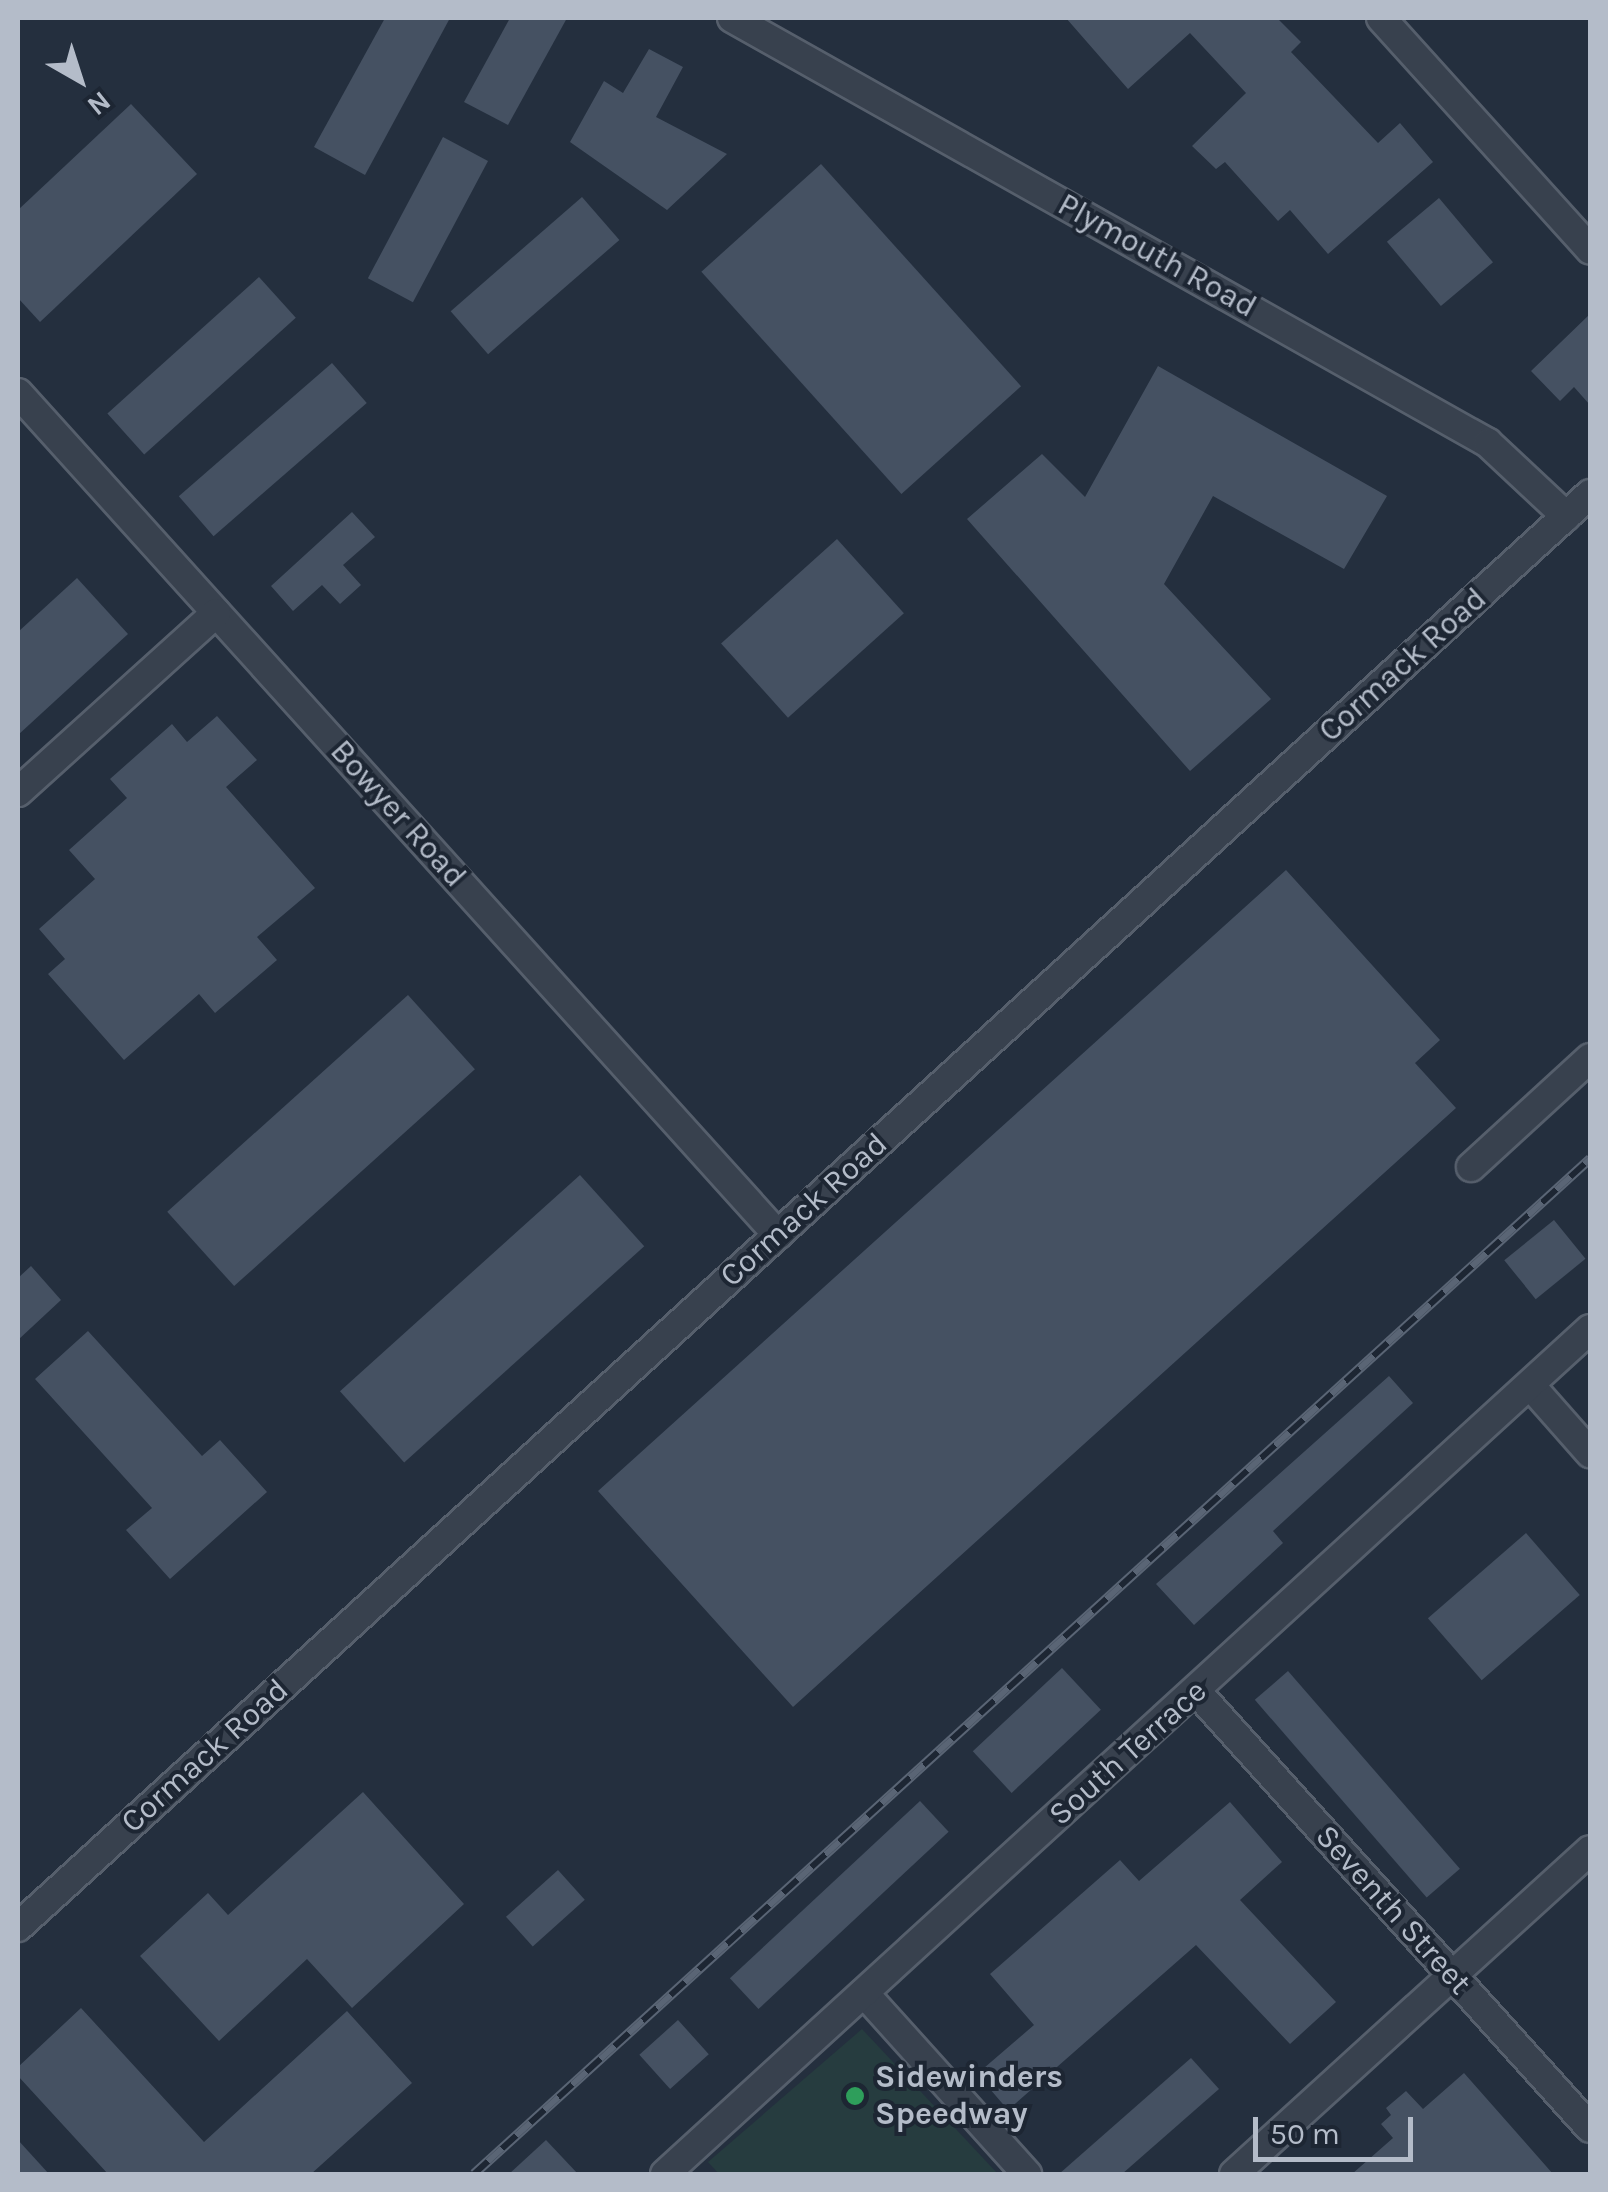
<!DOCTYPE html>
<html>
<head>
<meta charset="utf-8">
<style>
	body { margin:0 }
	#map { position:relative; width:1608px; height:2192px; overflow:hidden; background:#242f3e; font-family:Karla,sans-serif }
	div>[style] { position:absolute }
	.green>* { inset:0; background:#263c3f }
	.building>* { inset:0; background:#455162; transform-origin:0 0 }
	.roads { filter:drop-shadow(2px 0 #565f6c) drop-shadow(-2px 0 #565f6c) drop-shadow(0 2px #565f6c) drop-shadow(0 -2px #565f6c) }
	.minor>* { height:28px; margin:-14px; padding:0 14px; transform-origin:14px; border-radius:14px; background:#38414e }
	.rail>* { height:10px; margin-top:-5px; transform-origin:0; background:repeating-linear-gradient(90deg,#1d2633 0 19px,#5a6575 0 38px); box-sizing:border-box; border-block:2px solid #5a6575 }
	.dots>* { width:28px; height:28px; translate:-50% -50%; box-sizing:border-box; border:5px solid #1d2633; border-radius:50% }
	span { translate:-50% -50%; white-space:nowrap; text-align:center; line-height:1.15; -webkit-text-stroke:8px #1d2633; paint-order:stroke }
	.street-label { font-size:32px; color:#b4bcc9 }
	.poi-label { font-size:32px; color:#b4bcc9; font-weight:700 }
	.left { translate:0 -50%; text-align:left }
	.frame { position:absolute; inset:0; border:20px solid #b4bcc9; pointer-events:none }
	.north { position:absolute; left:30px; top:30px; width:100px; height:100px; -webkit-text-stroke:8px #1d2633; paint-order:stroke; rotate:141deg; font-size:28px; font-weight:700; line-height:40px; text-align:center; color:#b4bcc9 }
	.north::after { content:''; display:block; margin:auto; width:35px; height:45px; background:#b4bcc9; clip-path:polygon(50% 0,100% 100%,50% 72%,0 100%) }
	.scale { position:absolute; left:1253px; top:2117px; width:160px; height:45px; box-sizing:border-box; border:5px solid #b4bcc9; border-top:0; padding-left:12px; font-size:30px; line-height:35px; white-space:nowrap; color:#b4bcc9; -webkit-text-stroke:8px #1d2633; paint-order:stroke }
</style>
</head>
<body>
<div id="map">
	<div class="green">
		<div style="clip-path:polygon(862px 2029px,998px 2174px,719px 2174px,708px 2162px)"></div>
	</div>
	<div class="building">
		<div style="clip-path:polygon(385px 18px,450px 18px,365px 175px,314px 147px)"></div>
		<div style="clip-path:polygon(510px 18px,567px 18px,508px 125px,464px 102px)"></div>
		<div style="clip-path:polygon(1066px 18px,1277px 18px,1301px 42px,1291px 52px,1378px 143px,1400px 123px,1433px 162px,1328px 254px,1290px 210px,1278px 221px,1225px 162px,1216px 169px,1192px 146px,1246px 93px,1190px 33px,1128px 89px)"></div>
		<div style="clip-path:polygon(649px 49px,683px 67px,656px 117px,727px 154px,667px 210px,570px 142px,604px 81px,623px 93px)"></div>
		<div style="clip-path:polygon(131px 104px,197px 174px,40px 322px,18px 298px,18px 210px)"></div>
		<div style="left:443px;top:137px;width:51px;height:160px;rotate:28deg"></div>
		<div style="left:821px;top:164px;width:299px;height:161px;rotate:48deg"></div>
		<div style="left:582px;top:197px;width:57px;height:174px;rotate:49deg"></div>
		<div style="left:1439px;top:198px;width:84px;height:68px;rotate:50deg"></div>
		<div style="left:259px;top:277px;width:55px;height:204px;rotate:48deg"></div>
		<div style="clip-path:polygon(1590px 314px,1590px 405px,1574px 387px,1560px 401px,1531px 371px)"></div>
		<div style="left:332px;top:363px;width:53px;height:203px;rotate:49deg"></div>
		<div style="clip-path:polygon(1158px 366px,1387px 496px,1344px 569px,1213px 496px,1164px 584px,1271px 699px,1190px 771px,967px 519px,1042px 454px,1085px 497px)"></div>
		<div style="clip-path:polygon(352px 512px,375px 537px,343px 565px,361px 585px,340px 604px,322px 585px,293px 611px,271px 586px)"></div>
		<div style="left:837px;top:539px;width:100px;height:156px;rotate:48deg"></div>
		<div style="clip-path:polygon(77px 578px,128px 634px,18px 735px,18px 632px)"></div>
		<div style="clip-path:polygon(217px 716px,257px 760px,226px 787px,315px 888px,257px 937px,277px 960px,215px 1013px,199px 994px,124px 1060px,48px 974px,65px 959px,39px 929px,95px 879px,69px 850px,127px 798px,110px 779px,172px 724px,187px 742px)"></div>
		<div style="clip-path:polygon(1286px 870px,1440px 1040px,1415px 1063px,1456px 1108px,793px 1707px,598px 1491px)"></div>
		<div style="left:408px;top:995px;width:100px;height:324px;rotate:48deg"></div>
		<div style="left:580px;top:1175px;width:96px;height:323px;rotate:48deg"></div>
		<div style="left:1554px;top:1220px;width:50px;height:64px;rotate:51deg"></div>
		<div style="clip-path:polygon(31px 1266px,61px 1300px,18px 1340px,18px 1278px)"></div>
		<div style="clip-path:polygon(88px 1331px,202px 1456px,220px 1440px,267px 1492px,170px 1579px,126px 1530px,152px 1508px,35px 1379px)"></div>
		<div style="clip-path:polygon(1389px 1376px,1413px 1403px,1273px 1531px,1283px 1543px,1194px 1625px,1156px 1584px)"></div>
		<div style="left:1526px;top:1533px;width:82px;height:130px;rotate:49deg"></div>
		<div style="left:1062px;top:1668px;width:57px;height:122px;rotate:47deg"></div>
		<div style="left:1288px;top:1671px;width:262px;height:44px;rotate:49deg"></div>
		<div style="clip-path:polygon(363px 1792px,464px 1904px,352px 2008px,307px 1959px,219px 2041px,140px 1956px,208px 1893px,228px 1915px)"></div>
		<div style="left:920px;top:1801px;width:42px;height:260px;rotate:47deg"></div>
		<div style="clip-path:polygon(1230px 1802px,1282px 1862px,1240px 1900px,1336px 2002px,1290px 2044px,1196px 1945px,1008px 2110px,977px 2074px,1034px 2025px,990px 1974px,1120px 1860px,1139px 1881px)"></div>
		<div style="left:558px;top:1870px;width:40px;height:70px;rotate:48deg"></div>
		<div style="clip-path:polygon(81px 2008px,204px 2142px,347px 2011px,412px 2083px,311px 2174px,108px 2174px,18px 2076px,18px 2067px)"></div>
		<div style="left:678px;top:2020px;width:46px;height:52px;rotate:48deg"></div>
		<div style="clip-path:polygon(1191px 2058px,1219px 2089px,1122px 2174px,1059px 2174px)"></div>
		<div style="clip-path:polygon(1464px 2073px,1553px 2174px,1352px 2174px,1393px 2138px,1381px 2124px,1391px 2115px,1386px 2108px,1406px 2091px,1423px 2109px)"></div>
		<div style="clip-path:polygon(18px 2140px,49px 2174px,18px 2174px)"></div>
		<div style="clip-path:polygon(546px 2140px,578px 2174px,509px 2174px)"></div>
	</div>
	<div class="roads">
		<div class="minor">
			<div style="left:732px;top:18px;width:867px;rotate:29.34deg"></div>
			<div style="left:1488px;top:443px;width:107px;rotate:43.1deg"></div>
			<div style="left:1381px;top:18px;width:312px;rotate:47.9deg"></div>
			<div style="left:18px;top:393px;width:1134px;rotate:47.93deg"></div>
			<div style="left:18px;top:792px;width:267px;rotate:-42.1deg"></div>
			<div style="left:1471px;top:1167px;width:161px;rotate:-42.5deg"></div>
			<div style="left:1530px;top:1385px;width:91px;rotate:48.6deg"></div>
			<div style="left:1196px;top:1691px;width:588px;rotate:47.96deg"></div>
			<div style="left:18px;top:1927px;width:2127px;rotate:-42.35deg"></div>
			<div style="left:864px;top:1993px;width:244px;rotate:48deg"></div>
			<div style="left:665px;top:2174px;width:1253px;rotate:-42.41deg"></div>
			<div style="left:1234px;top:2174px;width:481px;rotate:-42.3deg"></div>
		</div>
	</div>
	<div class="rail">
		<div style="left:474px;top:2174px;width:1509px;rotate:-42.29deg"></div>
	</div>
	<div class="dots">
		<div style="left:855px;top:2096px;background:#2e9e5b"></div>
	</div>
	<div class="street-label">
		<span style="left:1157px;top:256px;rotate:29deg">Plymouth Road</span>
		<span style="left:1403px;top:665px;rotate:-42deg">Cormack Road</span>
		<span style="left:398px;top:814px;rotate:48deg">Bowyer Road</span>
		<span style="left:804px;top:1210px;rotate:-42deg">Cormack Road</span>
		<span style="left:1128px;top:1753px;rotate:-42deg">South Terrace</span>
		<span style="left:205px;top:1756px;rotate:-42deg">Cormack Road</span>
		<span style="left:1393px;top:1910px;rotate:48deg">Seventh Street</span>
	</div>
	<div class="poi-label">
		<span class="left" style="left:875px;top:2096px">Sidewinders<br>Speedway</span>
	</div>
	<div class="frame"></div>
	<div class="north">N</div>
	<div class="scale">50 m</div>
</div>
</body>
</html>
